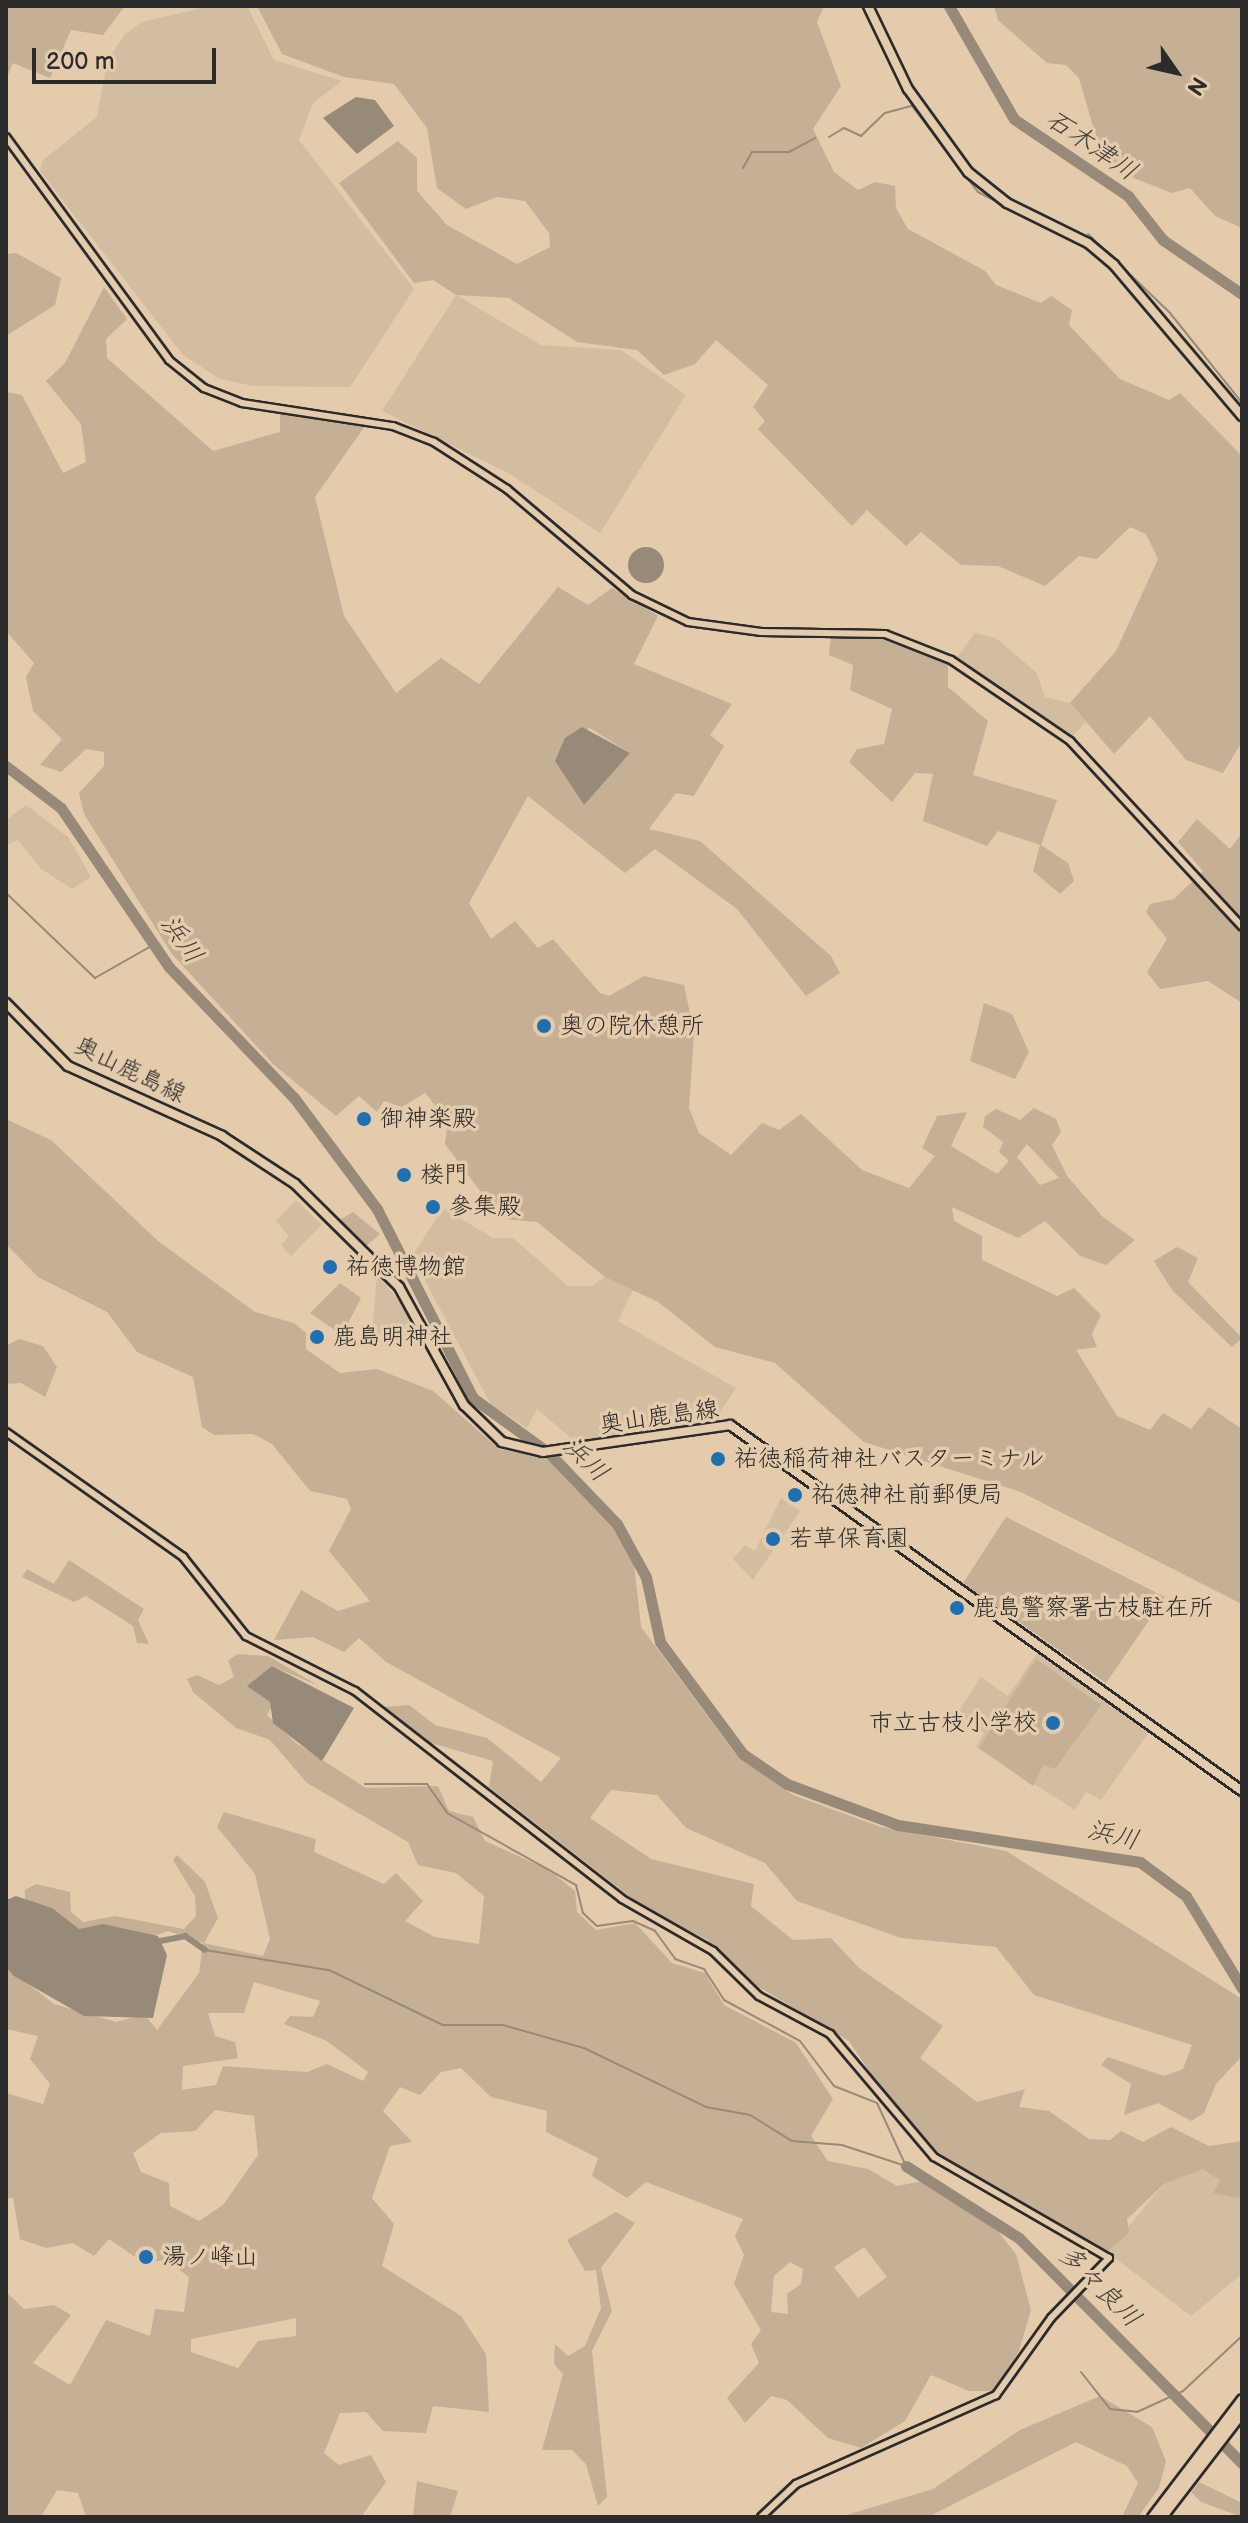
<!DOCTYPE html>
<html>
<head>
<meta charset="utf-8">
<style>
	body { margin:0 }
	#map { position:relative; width:1248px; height:2523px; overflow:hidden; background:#e3cbab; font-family:"Balsamiq Sans","Klee One",sans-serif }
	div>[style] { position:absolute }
	.built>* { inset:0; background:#d3bda0 }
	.green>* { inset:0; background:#c5b096 }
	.water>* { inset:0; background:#988a78 }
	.round { border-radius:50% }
	.stream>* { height:2px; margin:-1px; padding:0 1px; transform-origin:1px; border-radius:1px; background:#988a78 }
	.canal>* { height:6px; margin:-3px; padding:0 3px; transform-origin:3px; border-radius:3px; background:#988a78 }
	.river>* { height:11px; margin:-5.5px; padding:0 5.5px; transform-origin:5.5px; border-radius:5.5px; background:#988a78 }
	.roads { filter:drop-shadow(2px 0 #2b2b2b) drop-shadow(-2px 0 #2b2b2b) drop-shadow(0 2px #2b2b2b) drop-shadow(0 -2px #2b2b2b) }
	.minor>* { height:6px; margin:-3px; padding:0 3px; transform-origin:3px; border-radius:3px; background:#e3cbab }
	.major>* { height:8px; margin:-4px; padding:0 4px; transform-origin:4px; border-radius:4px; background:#e3cbab }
	.highway>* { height:9px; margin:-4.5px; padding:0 4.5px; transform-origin:4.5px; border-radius:4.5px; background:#e3cbab }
	.dots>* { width:22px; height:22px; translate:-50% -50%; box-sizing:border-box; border:4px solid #e3cbab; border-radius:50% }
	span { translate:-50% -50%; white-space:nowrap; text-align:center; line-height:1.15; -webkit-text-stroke:7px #e3cbab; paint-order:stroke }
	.poi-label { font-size:24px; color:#2b2b2b }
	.left { translate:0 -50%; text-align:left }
	.right { translate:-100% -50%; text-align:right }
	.street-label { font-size:24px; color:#2b2b2b }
	.water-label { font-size:26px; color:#413e3a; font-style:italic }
	.frame { position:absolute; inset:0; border:8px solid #2b2b2b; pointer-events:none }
	.north { position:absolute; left:1136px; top:32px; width:80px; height:80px; -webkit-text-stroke:6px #e3cbab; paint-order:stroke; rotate:124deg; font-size:22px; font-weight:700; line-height:32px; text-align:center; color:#2b2b2b }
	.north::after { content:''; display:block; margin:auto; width:28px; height:36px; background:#2b2b2b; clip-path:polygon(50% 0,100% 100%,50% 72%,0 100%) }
	.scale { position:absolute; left:32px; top:48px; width:184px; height:36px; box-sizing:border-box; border:4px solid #2b2b2b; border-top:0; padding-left:10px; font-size:24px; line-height:28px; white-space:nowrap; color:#2b2b2b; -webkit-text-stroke:6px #e3cbab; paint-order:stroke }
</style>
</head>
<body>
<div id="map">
	<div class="built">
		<div style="clip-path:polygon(210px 6px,248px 8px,274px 60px,342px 81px,313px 103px,299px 140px,414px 289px,350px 387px,253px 386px,220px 379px,183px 355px,40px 171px,43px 160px,97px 117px,107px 62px,124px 35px,142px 22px)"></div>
		<div style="clip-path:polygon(456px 295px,541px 345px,621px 350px,686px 395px,600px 533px,510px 474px,382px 411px)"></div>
		<div style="clip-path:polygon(975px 633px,996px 638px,1036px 672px,1045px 697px,1070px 703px,1086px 722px,1072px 737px,956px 659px)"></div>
		<div style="clip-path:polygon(26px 805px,68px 837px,91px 877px,72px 889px,40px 868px,18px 840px,6px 845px,6px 820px)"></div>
		<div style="clip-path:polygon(296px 1200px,322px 1225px,291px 1256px,281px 1245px,289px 1236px,276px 1221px)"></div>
		<div style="clip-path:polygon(443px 1208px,493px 1238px,513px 1238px,568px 1286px,592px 1286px,605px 1277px,633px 1290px,618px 1321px,736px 1388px,711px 1426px,656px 1434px,630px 1423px,616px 1440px,578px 1444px,537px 1409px,527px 1428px,491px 1405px,412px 1256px)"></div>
		<div style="clip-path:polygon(377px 1274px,415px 1321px,404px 1342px,372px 1333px)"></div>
		<div style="clip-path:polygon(781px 1498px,800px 1511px,753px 1580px,733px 1559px,745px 1545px,755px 1551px)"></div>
		<div style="clip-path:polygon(1037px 1653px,1149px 1732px,1101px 1800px,1086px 1792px,1075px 1810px,976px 1747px,984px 1733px,957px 1714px,981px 1677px,1008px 1696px)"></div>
		<div style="clip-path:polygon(1203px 2169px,1220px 2181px,1214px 2193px,1242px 2199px,1242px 2274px,1191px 2316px,1107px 2252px,1164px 2184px)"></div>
	</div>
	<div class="green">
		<div style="clip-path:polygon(6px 6px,125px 6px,103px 35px,71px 30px,50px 78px,13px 63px,6px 79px)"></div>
		<div style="clip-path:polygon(257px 6px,824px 6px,817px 22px,841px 86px,813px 129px,834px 172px,858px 190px,875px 182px,895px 186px,896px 208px,908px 229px,985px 271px,996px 285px,1041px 303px,1051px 296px,1072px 310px,1069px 325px,1120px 379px,1169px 400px,1180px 393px,1242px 456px,1242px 742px,1223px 773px,1186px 760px,1150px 716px,1114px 754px,1070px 703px,1116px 651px,1158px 559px,1146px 534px,1130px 527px,1097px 559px,1079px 556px,1045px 586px,998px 566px,961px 565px,921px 532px,906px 546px,867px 510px,852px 526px,758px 429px,765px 421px,753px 407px,768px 385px,716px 340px,695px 364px,664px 375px,637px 350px,577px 342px,509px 298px,456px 295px,433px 280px,414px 283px,339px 183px,398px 141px,417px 158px,417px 191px,447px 225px,517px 264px,550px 247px,549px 233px,525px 201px,497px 197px,466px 209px,437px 188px,427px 128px,394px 84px,344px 77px,282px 54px)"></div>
		<div style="clip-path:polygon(994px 6px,1242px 6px,1242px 228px,1215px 216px,1190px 188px,1172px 193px,1121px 173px,1095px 133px,1079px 78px,1066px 65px,1047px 63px,998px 20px)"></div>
		<div style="clip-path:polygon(16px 253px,61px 278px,55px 305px,6px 336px,6px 254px)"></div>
		<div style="clip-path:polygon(evenodd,104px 287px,127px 319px,106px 339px,107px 358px,213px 451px,280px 432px,280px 413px,365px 426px,315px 497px,344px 616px,396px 693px,441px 658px,479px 684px,558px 587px,588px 605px,612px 588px,658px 616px,634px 664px,732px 704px,710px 735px,724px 746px,694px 796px,676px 793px,649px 829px,700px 841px,831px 956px,840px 973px,806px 996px,737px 909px,655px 849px,625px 873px,528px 796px,469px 903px,491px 939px,515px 921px,538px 948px,553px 939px,600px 993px,609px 996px,644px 976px,684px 985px,694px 1033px,689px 1108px,699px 1133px,731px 1155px,762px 1123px,779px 1130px,801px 1114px,862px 1170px,909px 1188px,935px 1156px,922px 1148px,937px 1116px,967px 1112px,951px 1146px,997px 1174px,1009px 1161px,999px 1152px,1003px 1142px,983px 1127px,985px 1116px,996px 1109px,1020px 1120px,1034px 1108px,1056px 1119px,1061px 1132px,1052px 1145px,1067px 1176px,1103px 1217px,1135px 1240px,1106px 1265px,1080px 1256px,1045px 1221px,1018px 1238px,952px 1207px,954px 1221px,982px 1236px,982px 1260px,1057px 1296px,1074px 1288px,1101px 1315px,1092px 1334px,1097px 1347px,1076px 1350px,1117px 1416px,1150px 1430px,1163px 1413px,1191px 1429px,1209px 1407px,1242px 1429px,1242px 1604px,1021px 1492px,864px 1442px,775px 1363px,715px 1347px,658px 1302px,605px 1277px,537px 1222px,501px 1219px,445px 1144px,448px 1121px,425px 1093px,402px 1107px,384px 1101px,377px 1112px,359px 1096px,336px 1116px,273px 1064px,172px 954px,84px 814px,79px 793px,104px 766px,104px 752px,86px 749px,61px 772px,40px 765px,62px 739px,33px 711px,26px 677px,34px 663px,6px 631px,6px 392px,22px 395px,63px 473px,86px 462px,81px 424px,46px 381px,65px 363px,104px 287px,588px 727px,630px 753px,584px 804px,588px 727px,104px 287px,1027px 1144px,1059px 1178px,1040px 1185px,1017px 1157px,1027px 1144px)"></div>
		<div style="clip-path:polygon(831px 637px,882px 639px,948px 664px,948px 687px,988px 721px,973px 775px,1057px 800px,1041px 845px,1068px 863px,1074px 881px,1060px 894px,1033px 871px,1040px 845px,998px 831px,987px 846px,923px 821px,933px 774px,915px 773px,892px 802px,849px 762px,857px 749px,884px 744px,892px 709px,850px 690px,853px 665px,829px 655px)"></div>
		<div style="clip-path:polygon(1197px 819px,1230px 849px,1242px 833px,1242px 1003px,1208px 981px,1160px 989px,1147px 972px,1167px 939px,1146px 912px,1150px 904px,1174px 899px,1203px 871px,1178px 842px)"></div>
		<div style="clip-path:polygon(984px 1003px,1012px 1014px,1029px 1052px,1015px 1079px,970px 1061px)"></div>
		<div style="clip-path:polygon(6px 1119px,51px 1140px,158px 1241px,255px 1312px,294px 1323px,306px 1333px,306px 1349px,340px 1373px,377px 1369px,433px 1391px,499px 1449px,548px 1458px,600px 1509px,633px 1555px,641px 1627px,735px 1753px,793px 1795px,881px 1827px,1006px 1851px,1242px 1999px,1242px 2056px,1216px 2084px,1204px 2113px,1191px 2121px,1158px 2103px,1124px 2115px,1131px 2084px,1101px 2065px,1108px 2057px,1164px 2076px,1183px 2069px,1192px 2045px,1034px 1995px,996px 1947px,901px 1938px,797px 1901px,765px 1863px,686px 1828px,657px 1795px,611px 1790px,590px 1818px,651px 1859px,754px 1884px,751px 1906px,793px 1940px,831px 1938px,859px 1968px,943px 2026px,920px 2058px,977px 2102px,1025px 2089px,1019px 2107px,1049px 2111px,1089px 2139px,1110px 2140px,1121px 2131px,1143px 2142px,1171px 2127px,1209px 2146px,1242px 2141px,1242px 2199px,1213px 2193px,1220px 2181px,1203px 2169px,1164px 2184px,1127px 2219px,1129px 2233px,1107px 2252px,919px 2146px,849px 2041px,754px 1984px,706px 1939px,647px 1910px,489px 1787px,493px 1761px,431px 1743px,384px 1707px,409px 1705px,435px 1725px,487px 1738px,541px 1782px,561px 1758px,386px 1662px,359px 1638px,344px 1652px,313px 1637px,274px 1640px,301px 1590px,338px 1611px,370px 1601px,329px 1551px,351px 1509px,347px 1499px,310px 1491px,272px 1444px,253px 1434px,214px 1435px,202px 1427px,193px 1377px,137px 1352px,107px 1312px,38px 1277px,6px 1244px)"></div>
		<div style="clip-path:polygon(353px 1212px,380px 1234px,366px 1246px,338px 1221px)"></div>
		<div style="clip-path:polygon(1177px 1247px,1198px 1258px,1188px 1282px,1242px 1338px,1232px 1347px,1172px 1290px,1154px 1261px)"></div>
		<div style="clip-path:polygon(340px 1283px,361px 1298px,342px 1335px,310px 1313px)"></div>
		<div style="clip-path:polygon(19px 1339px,43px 1346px,57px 1367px,45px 1397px,21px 1383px,6px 1384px,6px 1346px)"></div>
		<div style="clip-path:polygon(1006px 1517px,1165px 1597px,1106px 1683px,963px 1583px)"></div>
		<div style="clip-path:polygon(69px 1560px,144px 1609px,138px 1620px,149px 1644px,137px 1643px,133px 1626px,86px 1596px,74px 1602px,22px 1577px,27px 1569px,54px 1584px)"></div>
		<div style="clip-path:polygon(evenodd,238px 1654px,268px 1656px,319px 1686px,272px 1666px,259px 1681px,272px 1706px,267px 1715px,296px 1743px,366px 1788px,438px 1786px,449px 1811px,473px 1817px,485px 1841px,549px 1870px,575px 1891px,577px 1912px,596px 1930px,635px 1923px,672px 1963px,705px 1973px,724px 2005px,796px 2043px,833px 2099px,811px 2136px,828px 2161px,868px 2169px,897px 2186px,923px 2181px,992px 2224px,1016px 2254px,1031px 2310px,1019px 2351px,994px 2391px,969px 2391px,931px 2375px,905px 2421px,861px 2448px,828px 2438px,787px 2400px,771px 2396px,745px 2423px,727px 2398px,759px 2363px,751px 2344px,761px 2330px,734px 2284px,744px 2255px,735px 2236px,743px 2219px,646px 2182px,627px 2198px,592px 2176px,598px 2158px,546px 2132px,547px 2111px,491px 2097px,461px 2068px,441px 2072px,420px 2095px,400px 2087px,383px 2111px,412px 2142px,390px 2146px,372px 2198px,394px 2224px,382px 2266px,461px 2316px,486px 2354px,489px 2412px,433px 2406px,426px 2433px,383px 2431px,366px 2412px,340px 2413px,324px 2453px,339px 2465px,371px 2455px,386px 2482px,361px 2517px,86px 2517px,78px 2493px,57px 2490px,41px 2517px,6px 2517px,6px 2292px,24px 2309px,54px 2305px,71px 2315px,33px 2363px,70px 2385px,106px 2320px,150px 2336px,155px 2309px,184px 2312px,189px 2277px,166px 2260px,144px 2263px,109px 2239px,94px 2256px,73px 2243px,46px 2248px,20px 2239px,13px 2198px,6px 2198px,6px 2093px,43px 2104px,50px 2084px,30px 2059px,38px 2036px,6px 2029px,6px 1967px,54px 2004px,116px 2022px,144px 2014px,157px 2030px,199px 1973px,203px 1943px,168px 1931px,152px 1937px,103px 1924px,79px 1930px,25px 1899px,25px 1890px,36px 1884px,70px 1892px,71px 1912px,83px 1922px,115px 1916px,184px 1929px,196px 1916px,195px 1896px,173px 1860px,177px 1855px,205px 1882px,218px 1918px,204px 1943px,263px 1956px,270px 1939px,255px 1874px,217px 1827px,224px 1812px,316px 1839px,314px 1852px,384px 1884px,396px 1873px,423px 1901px,405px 1921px,435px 1937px,479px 1944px,484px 1896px,456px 1873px,418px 1865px,408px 1842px,307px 1783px,270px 1740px,236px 1728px,193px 1692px,187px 1679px,197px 1675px,219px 1685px,234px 1677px,228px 1660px,238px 1654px,254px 1982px,320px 2001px,313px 2017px,290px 2016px,284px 2024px,327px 2041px,368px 2072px,363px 2081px,327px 2064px,307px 2072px,223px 2066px,216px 2085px,182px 2090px,183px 2066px,238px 2058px,235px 2042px,215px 2036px,208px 2013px,244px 2013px,254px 1982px,238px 1654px,215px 2110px,254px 2116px,258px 2155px,223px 2205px,199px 2221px,170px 2206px,169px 2183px,141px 2172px,133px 2153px,161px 2133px,195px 2131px,215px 2110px,238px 1654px,864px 2247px,887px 2277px,858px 2298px,834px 2267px,864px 2247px,238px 1654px,790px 2262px,803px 2269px,801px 2284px,787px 2294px,788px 2314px,771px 2312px,774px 2276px,790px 2262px,238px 1654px,296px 2318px,296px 2336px,258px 2341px,238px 2368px,191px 2352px,191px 2339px,296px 2318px)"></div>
		<div style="clip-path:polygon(1036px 1659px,1101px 1705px,1055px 1769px,1043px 1765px,1033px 1786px,979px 1748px)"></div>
		<div style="clip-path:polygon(616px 2212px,635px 2223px,601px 2268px,612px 2311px,592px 2351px,607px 2497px,598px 2506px,586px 2464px,572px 2450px,542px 2450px,563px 2374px,554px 2364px,555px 2344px,568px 2356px,585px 2346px,601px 2308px,596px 2270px,585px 2271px,567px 2240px)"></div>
		<div style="clip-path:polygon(1100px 2396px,1152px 2427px,1166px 2461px,1159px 2488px,1138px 2517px,1122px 2517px,1138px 2483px,1127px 2466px,1076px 2442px,928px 2517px,840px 2517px,933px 2489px,1020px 2430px)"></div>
		<div style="clip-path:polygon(417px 2481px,458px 2491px,450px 2517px,413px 2517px)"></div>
		<div style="clip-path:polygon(1199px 2482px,1242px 2503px,1242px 2517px,1201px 2502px,1191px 2492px)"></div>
	</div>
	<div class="water">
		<div style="clip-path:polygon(356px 97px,375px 100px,394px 126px,357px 154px,323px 118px)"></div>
		<div class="round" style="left:628px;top:547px;width:36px;height:36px"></div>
		<div style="clip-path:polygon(582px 727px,630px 753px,584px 805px,555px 761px,565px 738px)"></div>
		<div style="clip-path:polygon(272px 1666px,354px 1708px,322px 1761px,273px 1723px,270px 1702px,247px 1686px)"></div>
		<div style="clip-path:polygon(16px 1896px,52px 1908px,79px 1929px,103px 1924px,158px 1936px,167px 1955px,153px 2018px,84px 2016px,14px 1976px,6px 1967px,6px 1900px)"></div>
	</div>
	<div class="stream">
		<div style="left:829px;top:137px;width:17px;rotate:-31deg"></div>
		<div style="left:844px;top:128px;width:19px;rotate:25deg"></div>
		<div style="left:861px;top:136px;width:33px;rotate:-44deg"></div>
		<div style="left:885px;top:113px;width:28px;rotate:-15deg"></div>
		<div style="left:912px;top:106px;width:108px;rotate:52.5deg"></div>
		<div style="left:978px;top:192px;width:100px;rotate:27.3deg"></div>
		<div style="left:743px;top:168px;width:18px;rotate:-61deg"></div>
		<div style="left:752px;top:152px;width:37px"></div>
		<div style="left:789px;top:152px;width:30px;rotate:-28deg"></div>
		<div style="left:1088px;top:234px;width:114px;rotate:43.9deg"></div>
		<div style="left:1170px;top:313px;width:115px;rotate:51.3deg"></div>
		<div style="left:6px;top:893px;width:123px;rotate:43.7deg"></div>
		<div style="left:95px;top:978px;width:67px;rotate:-29.6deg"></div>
		<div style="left:365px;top:1784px;width:62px"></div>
		<div style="left:427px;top:1784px;width:35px;rotate:55deg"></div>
		<div style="left:447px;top:1813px;width:148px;rotate:29.2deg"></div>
		<div style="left:576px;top:1885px;width:29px;rotate:76deg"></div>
		<div style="left:583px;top:1913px;width:19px;rotate:43deg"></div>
		<div style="left:597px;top:1926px;width:36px;rotate:-8deg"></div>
		<div style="left:633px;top:1921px;width:24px;rotate:24deg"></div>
		<div style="left:655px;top:1931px;width:34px;rotate:54deg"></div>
		<div style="left:675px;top:1959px;width:31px;rotate:19deg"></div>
		<div style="left:704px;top:1969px;width:37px;rotate:57deg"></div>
		<div style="left:724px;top:2000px;width:86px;rotate:28.3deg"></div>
		<div style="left:800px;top:2041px;width:56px;rotate:52.9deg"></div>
		<div style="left:834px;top:2086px;width:46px;rotate:21.6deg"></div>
		<div style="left:877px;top:2103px;width:67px;rotate:65.3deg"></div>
		<div style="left:205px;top:1950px;width:126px;rotate:9.2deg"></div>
		<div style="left:329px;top:1970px;width:127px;rotate:25.8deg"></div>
		<div style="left:443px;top:2025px;width:60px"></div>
		<div style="left:503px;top:2025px;width:84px;rotate:15.9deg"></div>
		<div style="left:584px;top:2048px;width:136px;rotate:25.8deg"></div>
		<div style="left:706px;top:2107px;width:45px;rotate:10.3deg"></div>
		<div style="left:750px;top:2115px;width:49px;rotate:31.8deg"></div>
		<div style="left:792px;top:2141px;width:50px;rotate:4.6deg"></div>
		<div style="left:842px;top:2145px;width:67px;rotate:18.2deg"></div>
		<div style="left:1081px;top:2372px;width:47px;rotate:51.9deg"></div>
		<div style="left:1110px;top:2409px;width:27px;rotate:6deg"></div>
		<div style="left:1137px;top:2412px;width:51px;rotate:-24.5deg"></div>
		<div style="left:1183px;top:2391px;width:81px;rotate:-43deg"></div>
	</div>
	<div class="canal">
		<div style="left:155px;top:1942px;width:31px;rotate:-11deg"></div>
		<div style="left:185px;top:1936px;width:24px;rotate:35deg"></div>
	</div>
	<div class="river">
		<div style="left:949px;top:6px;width:130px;rotate:60.1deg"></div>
		<div style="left:1014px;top:119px;width:138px;rotate:34deg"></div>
		<div style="left:1128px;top:196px;width:56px;rotate:51.5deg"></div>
		<div style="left:1163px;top:240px;width:96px;rotate:34.4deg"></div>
		<div style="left:6px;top:766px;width:69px;rotate:37.4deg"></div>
		<div style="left:61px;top:808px;width:192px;rotate:55.8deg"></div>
		<div style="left:169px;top:967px;width:182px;rotate:46.3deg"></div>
		<div style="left:295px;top:1099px;width:137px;rotate:53.3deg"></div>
		<div style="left:377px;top:1209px;width:212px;rotate:63.1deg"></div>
		<div style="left:473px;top:1398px;width:94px;rotate:35.9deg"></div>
		<div style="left:549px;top:1453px;width:98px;rotate:46.2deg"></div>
		<div style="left:617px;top:1524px;width:60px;rotate:61.3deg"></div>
		<div style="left:646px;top:1577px;width:66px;rotate:77.8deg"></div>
		<div style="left:660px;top:1642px;width:139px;rotate:53.5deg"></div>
		<div style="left:743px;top:1754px;width:53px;rotate:34.3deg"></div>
		<div style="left:787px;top:1784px;width:118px;rotate:20.3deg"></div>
		<div style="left:898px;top:1825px;width:245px;rotate:8.7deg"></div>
		<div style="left:1140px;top:1862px;width:57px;rotate:36.5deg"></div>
		<div style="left:1186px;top:1896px;width:108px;rotate:58.7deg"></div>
		<div style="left:906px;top:2166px;width:134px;rotate:32.5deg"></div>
		<div style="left:1019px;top:2238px;width:317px;rotate:45.3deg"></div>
	</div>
	<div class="roads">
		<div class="minor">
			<div style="left:6px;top:137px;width:276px;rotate:53.8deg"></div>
			<div style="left:169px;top:360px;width:45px;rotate:38.7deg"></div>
			<div style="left:204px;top:388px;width:41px;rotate:21.5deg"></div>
			<div style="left:242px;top:403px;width:153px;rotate:8.7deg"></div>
			<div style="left:393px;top:426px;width:44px;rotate:21.3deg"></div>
			<div style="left:434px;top:442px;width:87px;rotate:32.8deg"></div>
			<div style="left:507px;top:489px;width:164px;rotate:40.3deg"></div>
			<div style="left:632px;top:595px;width:62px;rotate:25.7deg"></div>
			<div style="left:688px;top:622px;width:74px;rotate:7.8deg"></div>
			<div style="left:761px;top:632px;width:124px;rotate:0.9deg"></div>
			<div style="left:885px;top:634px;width:71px;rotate:21.5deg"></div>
			<div style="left:951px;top:660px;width:144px;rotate:34.2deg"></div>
			<div style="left:1070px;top:741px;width:253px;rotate:47.2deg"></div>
			<div style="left:6px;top:1432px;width:217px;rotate:35.2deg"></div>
			<div style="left:183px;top:1557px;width:101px;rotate:51.4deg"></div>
			<div style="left:246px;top:1636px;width:122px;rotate:26.8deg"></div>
			<div style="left:355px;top:1691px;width:338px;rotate:37.9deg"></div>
			<div style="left:622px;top:1899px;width:105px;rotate:29.7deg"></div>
			<div style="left:713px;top:1951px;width:64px;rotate:44.4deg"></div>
			<div style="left:759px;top:1996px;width:81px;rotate:28.2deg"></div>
			<div style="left:830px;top:2034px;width:161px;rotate:49.8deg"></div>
			<div style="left:934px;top:2157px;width:202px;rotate:30deg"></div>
			<div style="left:1109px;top:2258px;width:83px;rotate:134deg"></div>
			<div style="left:1051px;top:2318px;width:95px;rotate:125.5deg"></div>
			<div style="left:996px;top:2395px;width:219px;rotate:156deg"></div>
			<div style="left:796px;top:2484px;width:48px;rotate:136.7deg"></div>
		</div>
		<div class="major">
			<div style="left:868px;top:6px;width:92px;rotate:64.3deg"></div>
			<div style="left:908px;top:89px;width:102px;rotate:54.1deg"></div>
			<div style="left:968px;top:172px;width:50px;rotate:38.5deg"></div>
			<div style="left:1007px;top:203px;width:90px;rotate:26.3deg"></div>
			<div style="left:1088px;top:243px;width:34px;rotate:40deg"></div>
			<div style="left:1114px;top:265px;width:198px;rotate:49.7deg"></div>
			<div style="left:6px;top:1003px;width:88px;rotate:45.5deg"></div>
			<div style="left:68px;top:1066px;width:169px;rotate:24.4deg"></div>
			<div style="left:222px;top:1136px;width:87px;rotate:33.3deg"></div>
			<div style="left:295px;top:1184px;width:146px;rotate:44.7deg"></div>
			<div style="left:399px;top:1287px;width:135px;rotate:61.2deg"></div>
			<div style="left:464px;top:1405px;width:53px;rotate:44.2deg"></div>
			<div style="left:502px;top:1442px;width:42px;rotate:13.7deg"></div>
			<div style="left:543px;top:1452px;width:189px;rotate:-8.2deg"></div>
			<div style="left:730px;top:1425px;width:629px;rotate:35.56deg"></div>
		</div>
		<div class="highway">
			<div style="left:1152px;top:2517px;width:148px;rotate:-52.7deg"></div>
			<div style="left:1161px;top:2517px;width:133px;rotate:-52.4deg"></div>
		</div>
	</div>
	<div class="dots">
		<div style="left:544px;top:1026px;background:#1f6fb2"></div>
		<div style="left:364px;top:1119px;background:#1f6fb2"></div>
		<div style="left:404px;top:1175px;background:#1f6fb2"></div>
		<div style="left:433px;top:1207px;background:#1f6fb2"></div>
		<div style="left:330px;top:1267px;background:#1f6fb2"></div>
		<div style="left:317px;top:1337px;background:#1f6fb2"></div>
		<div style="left:718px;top:1459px;background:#1f6fb2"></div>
		<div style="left:795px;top:1495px;background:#1f6fb2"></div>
		<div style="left:773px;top:1539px;background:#1f6fb2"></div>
		<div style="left:957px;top:1608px;background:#1f6fb2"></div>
		<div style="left:1053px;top:1723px;background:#1f6fb2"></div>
		<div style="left:146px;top:2257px;background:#1f6fb2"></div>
	</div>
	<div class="poi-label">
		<span class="left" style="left:560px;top:1026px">奥の院休憩所</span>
		<span class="left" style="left:380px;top:1119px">御神楽殿</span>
		<span class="left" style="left:420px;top:1175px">楼門</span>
		<span class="left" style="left:449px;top:1207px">參集殿</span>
		<span class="left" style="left:346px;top:1267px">祐徳博物館</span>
		<span class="left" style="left:333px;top:1337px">鹿島明神社</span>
		<span class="left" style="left:734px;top:1459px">祐徳稲荷神社バスターミナル</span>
		<span class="left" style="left:811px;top:1495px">祐徳神社前郵便局</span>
		<span class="left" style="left:789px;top:1539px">若草保育園</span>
		<span class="left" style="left:973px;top:1608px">鹿島警察署古枝駐在所</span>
		<span class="right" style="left:1037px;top:1723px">市立古枝小学校</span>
		<span class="left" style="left:162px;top:2257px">湯ノ峰山</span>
	</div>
	<div class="street-label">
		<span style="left:130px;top:1070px;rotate:26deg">奥山鹿島線</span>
		<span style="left:659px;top:1417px;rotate:-8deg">奥山鹿島線</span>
	</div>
	<div class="water-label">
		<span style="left:1091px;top:146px;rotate:34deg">石木津川</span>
		<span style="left:181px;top:940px;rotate:54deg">浜川</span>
		<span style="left:585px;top:1460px;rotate:44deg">浜川</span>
		<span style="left:1113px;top:1836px;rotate:14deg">浜川</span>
		<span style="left:1099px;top:2287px;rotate:45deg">多々良川</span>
	</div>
	<div class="frame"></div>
	<div class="north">N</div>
	<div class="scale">200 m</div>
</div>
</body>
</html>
